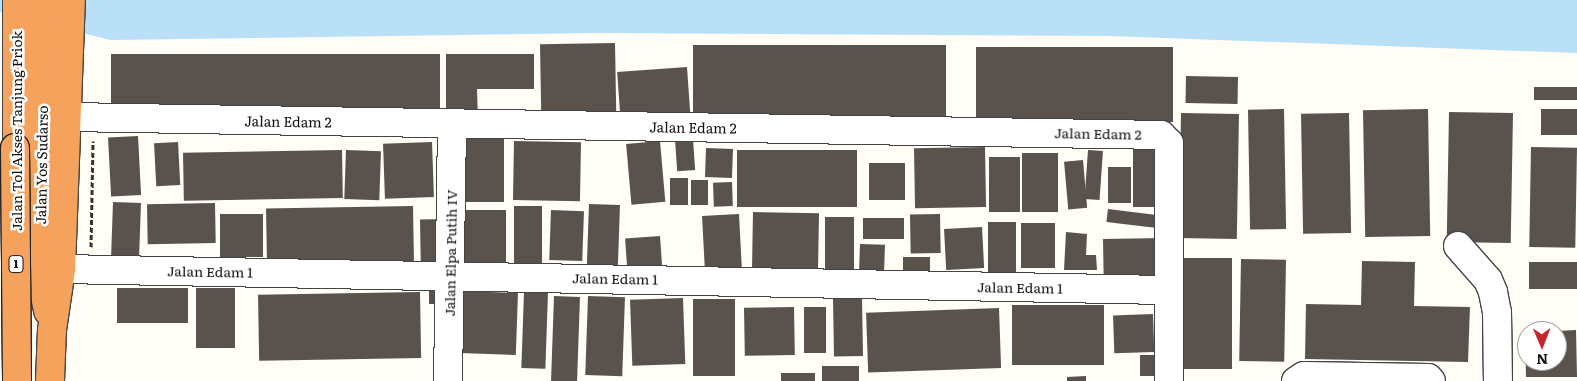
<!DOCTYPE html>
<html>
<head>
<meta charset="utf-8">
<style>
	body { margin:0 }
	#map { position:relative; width:1577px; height:381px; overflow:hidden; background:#fffdf5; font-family:Literata,serif }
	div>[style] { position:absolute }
	.water>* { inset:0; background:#b9e0f7 }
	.building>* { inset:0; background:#5a524d; transform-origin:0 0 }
	.path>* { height:3px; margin-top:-1.5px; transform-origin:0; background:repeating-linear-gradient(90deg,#333 0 5px,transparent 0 7.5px) }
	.roads { filter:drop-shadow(1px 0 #444) drop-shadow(-1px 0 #444) drop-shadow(0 1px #444) drop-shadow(0 -1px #444) }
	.minor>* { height:28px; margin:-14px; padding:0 14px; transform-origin:14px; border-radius:14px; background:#fff }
	.highway>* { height:28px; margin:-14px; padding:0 14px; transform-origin:14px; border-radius:14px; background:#f5a25d }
	.bridges { filter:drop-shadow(1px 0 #222) drop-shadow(-1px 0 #222) drop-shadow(0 1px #222) drop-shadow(0 -1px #222) }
	.highway-bridge>* { height:28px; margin:-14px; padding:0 14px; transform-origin:14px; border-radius:14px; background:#f5a25d }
	span { translate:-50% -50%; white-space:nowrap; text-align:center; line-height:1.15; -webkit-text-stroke:5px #fff; paint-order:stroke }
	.shield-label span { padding:1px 4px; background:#fff; border:1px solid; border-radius:4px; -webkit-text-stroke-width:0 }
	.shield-label { font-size:12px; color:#111; font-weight:700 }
	.street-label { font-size:14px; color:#111 }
	.north { position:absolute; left:1517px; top:321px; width:50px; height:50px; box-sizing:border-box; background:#fff; border:1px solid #a0a0a0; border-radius:50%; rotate:179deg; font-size:14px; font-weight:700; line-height:20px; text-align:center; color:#111 }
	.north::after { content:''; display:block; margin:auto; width:18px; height:22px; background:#c4262e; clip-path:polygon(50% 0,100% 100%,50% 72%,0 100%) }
</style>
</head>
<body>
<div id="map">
	<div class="water">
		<div style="clip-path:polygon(0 0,1577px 0,1577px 53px,1110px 36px,595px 33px,110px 40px,0 12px)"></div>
	</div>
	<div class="building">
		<div style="left:615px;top:43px;width:74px;height:75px;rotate:89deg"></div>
		<div style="left:693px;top:45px;width:253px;height:75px"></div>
		<div style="left:976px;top:47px;width:197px;height:75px"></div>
		<div style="left:440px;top:54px;width:60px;height:329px;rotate:90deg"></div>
		<div style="clip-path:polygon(446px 54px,534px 54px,534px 89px,477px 89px,478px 119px,446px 119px)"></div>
		<div style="left:687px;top:67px;width:48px;height:70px;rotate:86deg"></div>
		<div style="left:1186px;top:76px;width:52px;height:27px;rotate:1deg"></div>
		<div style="left:1534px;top:87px;width:43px;height:13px"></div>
		<div style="left:1284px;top:109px;width:120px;height:36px;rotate:89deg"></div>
		<div style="left:1428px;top:109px;width:127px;height:65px;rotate:89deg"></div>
		<div style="left:1577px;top:109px;width:26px;height:36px;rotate:90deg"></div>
		<div style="left:1449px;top:112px;width:64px;height:130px;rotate:1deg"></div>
		<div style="left:1181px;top:113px;width:58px;height:125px;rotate:1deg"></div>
		<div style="left:1349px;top:113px;width:120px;height:48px;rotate:89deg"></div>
		<div style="left:138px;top:136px;width:59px;height:30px;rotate:87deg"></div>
		<div style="left:466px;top:139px;width:38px;height:63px"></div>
		<div style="left:693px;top:139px;width:31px;height:18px;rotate:86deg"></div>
		<div style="left:514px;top:141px;width:67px;height:59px;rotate:1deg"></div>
		<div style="left:660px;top:141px;width:61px;height:34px;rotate:85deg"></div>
		<div style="left:178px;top:142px;width:43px;height:24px;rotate:87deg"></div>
		<div style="left:432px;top:142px;width:55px;height:49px;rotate:88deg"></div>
		<div style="left:1133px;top:146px;width:26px;height:61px"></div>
		<div style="left:985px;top:147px;width:60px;height:71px;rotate:89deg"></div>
		<div style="left:1531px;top:147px;width:46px;height:100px;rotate:1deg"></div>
		<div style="left:706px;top:148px;width:27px;height:29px;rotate:2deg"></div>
		<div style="left:342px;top:150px;width:48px;height:159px;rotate:89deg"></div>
		<div style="left:346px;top:150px;width:35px;height:49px;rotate:2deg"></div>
		<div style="left:737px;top:150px;width:120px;height:57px"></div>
		<div style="left:1088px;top:150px;width:15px;height:49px;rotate:4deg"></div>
		<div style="left:1022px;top:153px;width:36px;height:59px"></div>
		<div style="left:989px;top:157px;width:31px;height:55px"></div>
		<div style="left:1083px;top:160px;width:48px;height:19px;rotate:85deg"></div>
		<div style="left:869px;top:163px;width:36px;height:37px"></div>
		<div style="left:1108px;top:167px;width:23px;height:36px"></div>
		<div style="left:688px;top:178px;width:27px;height:18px;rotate:90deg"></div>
		<div style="left:691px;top:180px;width:17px;height:25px"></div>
		<div style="left:732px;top:182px;width:24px;height:19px;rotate:88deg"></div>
		<div style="left:113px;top:202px;width:28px;height:55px;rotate:2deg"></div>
		<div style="left:215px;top:203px;width:40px;height:68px;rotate:89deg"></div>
		<div style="left:589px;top:204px;width:31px;height:64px;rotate:2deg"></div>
		<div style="left:413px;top:206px;width:59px;height:147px;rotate:89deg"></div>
		<div style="left:514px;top:206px;width:28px;height:61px"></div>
		<div style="left:1108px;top:209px;width:51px;height:13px;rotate:7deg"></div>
		<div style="left:463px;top:210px;width:43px;height:55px"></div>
		<div style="left:551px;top:210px;width:33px;height:50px;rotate:2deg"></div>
		<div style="left:753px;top:212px;width:66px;height:68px;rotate:1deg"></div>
		<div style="left:220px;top:214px;width:43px;height:43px"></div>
		<div style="left:739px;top:214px;width:56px;height:37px;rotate:87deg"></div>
		<div style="left:940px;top:214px;width:39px;height:30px;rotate:89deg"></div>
		<div style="left:825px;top:217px;width:29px;height:60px"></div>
		<div style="left:904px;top:218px;width:21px;height:41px;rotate:90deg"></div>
		<div style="left:444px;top:219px;width:48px;height:24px;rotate:89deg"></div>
		<div style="left:988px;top:222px;width:28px;height:52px"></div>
		<div style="left:1021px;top:223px;width:34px;height:45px"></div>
		<div style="left:982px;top:227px;width:41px;height:38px;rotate:87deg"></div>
		<div style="clip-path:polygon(1066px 232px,1087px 234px,1086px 255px,1096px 255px,1097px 270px,1064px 270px)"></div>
		<div style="left:660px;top:236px;width:31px;height:35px;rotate:86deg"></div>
		<div style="left:1164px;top:238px;width:41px;height:61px;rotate:89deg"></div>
		<div style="left:860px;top:244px;width:25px;height:26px;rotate:2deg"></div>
		<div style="left:903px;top:257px;width:27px;height:24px"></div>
		<div style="left:1232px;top:258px;width:111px;height:51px;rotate:90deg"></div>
		<div style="left:1241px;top:259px;width:45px;height:102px;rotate:1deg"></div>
		<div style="clip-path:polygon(1362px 261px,1415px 262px,1414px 306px,1470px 307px,1468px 362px,1305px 359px,1306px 304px,1361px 305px)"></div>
		<div style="left:1577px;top:262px;width:27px;height:48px;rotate:90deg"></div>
		<div style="left:117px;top:288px;width:71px;height:35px"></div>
		<div style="left:196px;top:288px;width:39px;height:60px"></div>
		<div style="left:429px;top:289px;width:13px;height:15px"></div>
		<div style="left:462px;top:291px;width:56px;height:62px;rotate:2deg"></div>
		<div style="left:420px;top:292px;width:66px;height:162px;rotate:89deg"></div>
		<div style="left:524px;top:292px;width:24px;height:76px;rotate:2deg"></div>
		<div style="left:554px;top:296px;width:26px;height:85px;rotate:2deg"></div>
		<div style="left:588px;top:296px;width:37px;height:79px;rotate:2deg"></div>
		<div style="left:683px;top:298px;width:66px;height:53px;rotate:88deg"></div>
		<div style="left:862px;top:298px;width:58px;height:29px;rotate:89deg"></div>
		<div style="left:693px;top:299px;width:42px;height:77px"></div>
		<div style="left:1012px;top:305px;width:92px;height:60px"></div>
		<div style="left:794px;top:307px;width:48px;height:50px;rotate:89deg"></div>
		<div style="left:804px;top:307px;width:22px;height:46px"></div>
		<div style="left:999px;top:308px;width:60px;height:133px;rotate:88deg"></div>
		<div style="left:1153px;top:314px;width:38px;height:40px;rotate:88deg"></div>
		<div style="clip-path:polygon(1576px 330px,1577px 377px,1526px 377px,1525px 331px,1527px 361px,1557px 361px,1557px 331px)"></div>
		<div style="left:1140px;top:355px;width:20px;height:21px"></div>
		<div style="left:822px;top:366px;width:37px;height:15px"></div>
		<div style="left:781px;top:373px;width:34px;height:8px"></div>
		<div style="clip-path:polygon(1086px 376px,1086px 381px,1067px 381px,1067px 377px)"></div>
	</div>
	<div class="path">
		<div style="left:91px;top:247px;width:106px;rotate:-88.9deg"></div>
	</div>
	<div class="roads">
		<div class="minor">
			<div style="left:67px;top:117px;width:1094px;rotate:0.94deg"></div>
			<div style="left:1161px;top:135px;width:11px;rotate:45deg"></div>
			<div style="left:1169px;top:143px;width:238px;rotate:90deg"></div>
			<div style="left:1458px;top:246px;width:45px;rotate:48.6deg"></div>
			<div style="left:1488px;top:280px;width:13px;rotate:67deg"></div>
			<div style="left:1493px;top:292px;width:20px;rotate:79deg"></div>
			<div style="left:1497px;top:312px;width:69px;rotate:89.2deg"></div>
			<div style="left:61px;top:269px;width:1107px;rotate:1.09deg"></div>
			<div style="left:448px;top:381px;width:257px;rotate:-89.1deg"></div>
			<div style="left:1296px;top:381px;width:9px;rotate:-32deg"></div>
			<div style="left:1304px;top:376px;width:124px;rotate:0.9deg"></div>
			<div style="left:1428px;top:378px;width:4px;rotate:45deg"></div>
		</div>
		<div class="highway">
			<div style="left:17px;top:0;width:171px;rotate:90deg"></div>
			<div style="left:45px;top:0;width:277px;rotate:90.8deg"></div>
			<div style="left:41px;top:277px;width:35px;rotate:78deg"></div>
			<div style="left:50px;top:381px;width:51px;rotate:-87.8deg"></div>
			<div style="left:52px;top:330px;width:62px;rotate:-81.6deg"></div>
			<div style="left:61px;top:269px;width:269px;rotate:-87.9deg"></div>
		</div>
	</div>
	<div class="bridges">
		<div class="highway-bridge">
			<div style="left:15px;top:148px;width:233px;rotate:89.5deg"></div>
		</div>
	</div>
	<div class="shield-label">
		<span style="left:16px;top:264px">1</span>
	</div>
	<div class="street-label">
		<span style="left:288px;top:121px;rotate:1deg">Jalan Edam 2</span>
		<span style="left:693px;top:127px;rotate:1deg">Jalan Edam 2</span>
		<span style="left:16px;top:131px;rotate:-90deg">Jalan Tol Akses Tanjung Priok</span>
		<span style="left:1098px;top:133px;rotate:1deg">Jalan Edam 2</span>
		<span style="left:41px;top:165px;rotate:-89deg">Jalan Yos Sudarso</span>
		<span style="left:450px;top:253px;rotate:-89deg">Jalan Elpa Putih IV</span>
		<span style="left:210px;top:271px;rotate:1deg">Jalan Edam 1</span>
		<span style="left:615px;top:278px;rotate:1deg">Jalan Edam 1</span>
		<span style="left:1020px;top:287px;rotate:1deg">Jalan Edam 1</span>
	</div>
	<div class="north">N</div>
</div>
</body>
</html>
